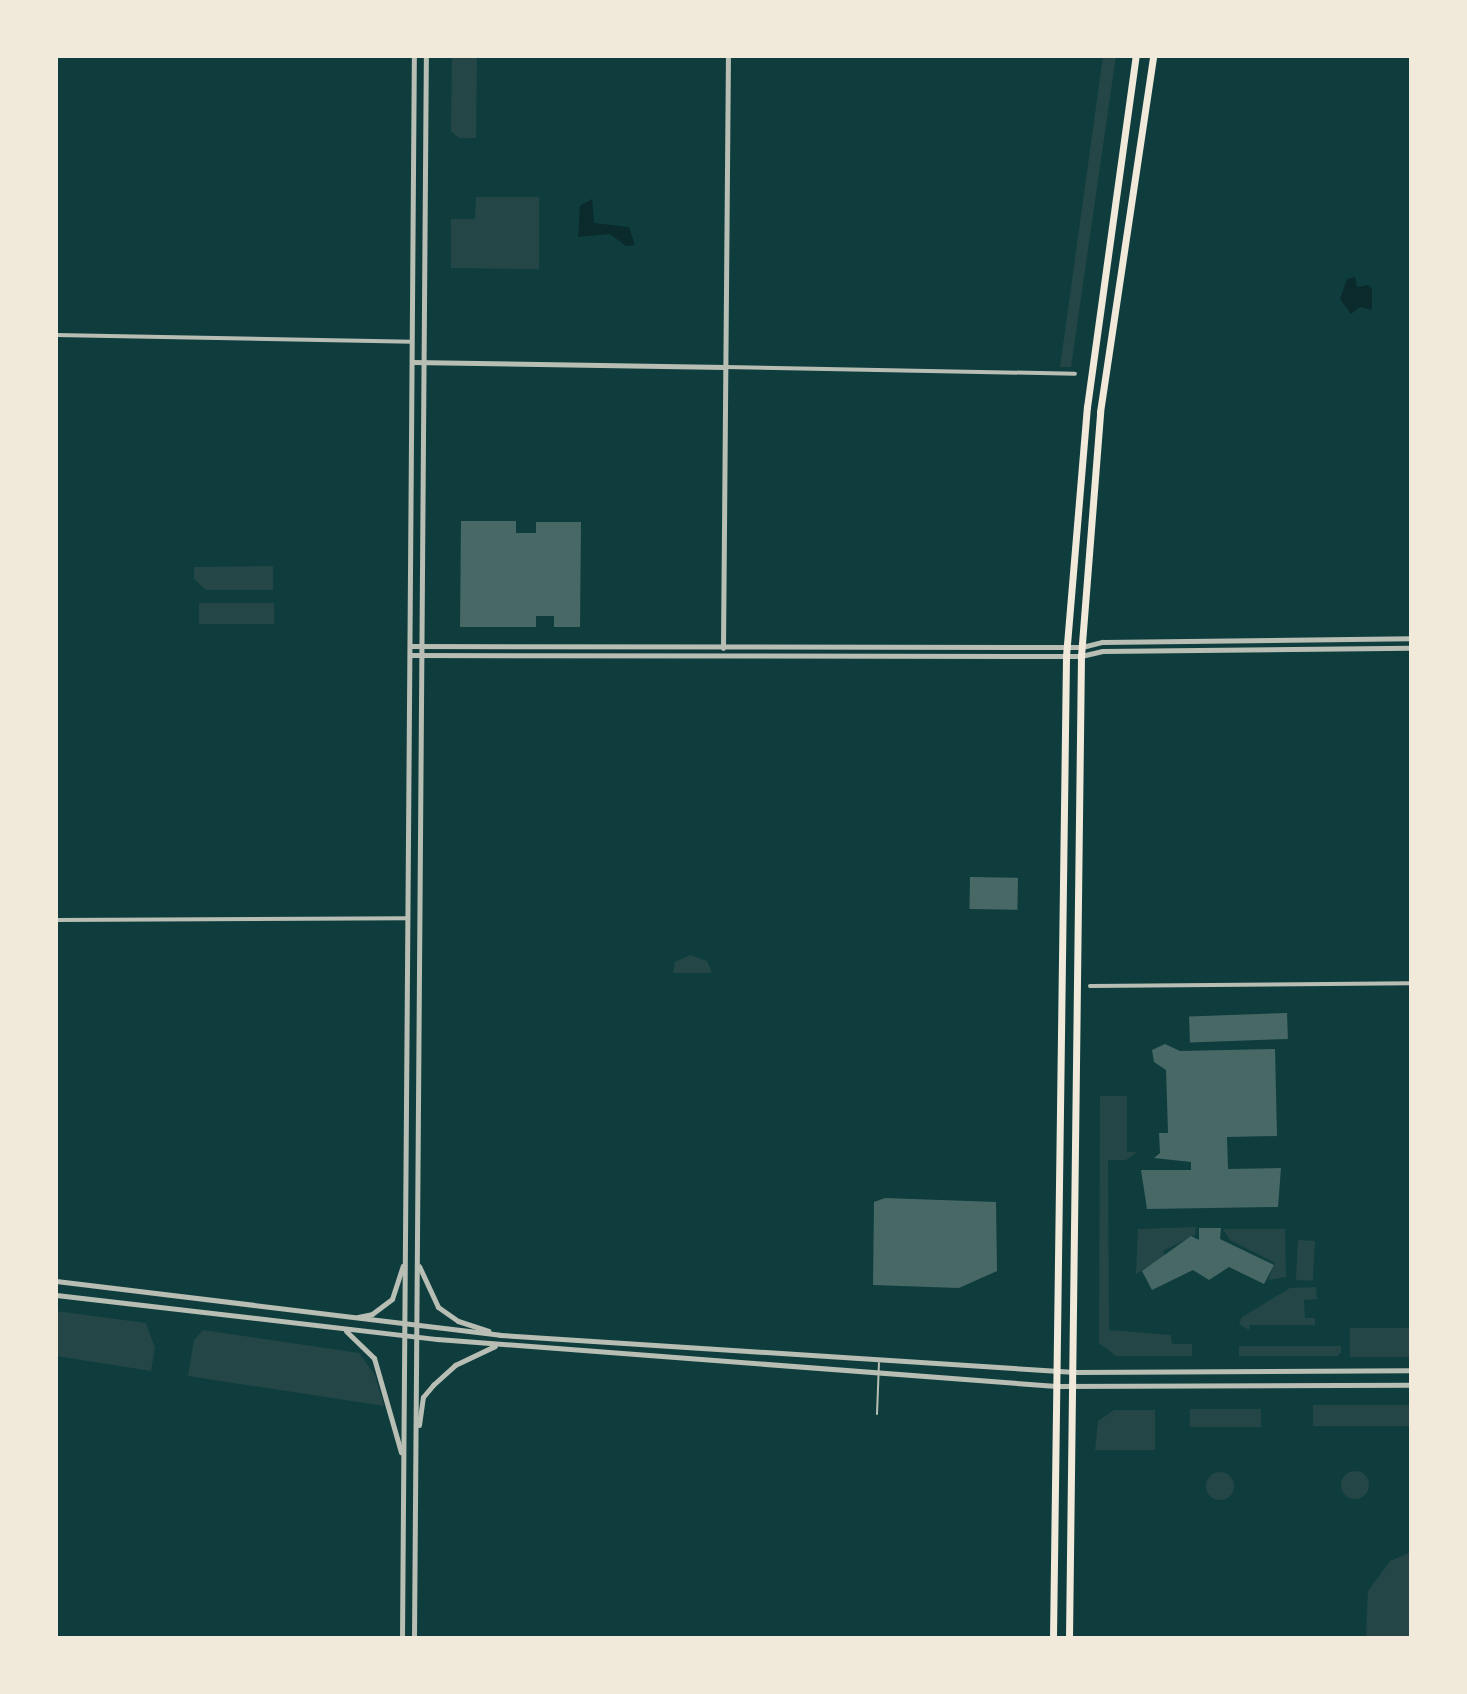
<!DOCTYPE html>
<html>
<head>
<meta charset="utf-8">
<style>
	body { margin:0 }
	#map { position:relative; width:1467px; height:1694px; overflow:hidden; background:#0f3d3e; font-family:"Fira Sans Condensed",sans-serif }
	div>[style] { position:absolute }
	.green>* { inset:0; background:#244646; transform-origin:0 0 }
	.round { border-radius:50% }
	.water>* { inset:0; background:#0a2a2b }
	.building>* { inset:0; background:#486865; transform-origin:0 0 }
	.service>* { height:2px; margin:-1px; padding:0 1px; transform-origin:1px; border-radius:1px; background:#b8beb3 }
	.minor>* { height:4px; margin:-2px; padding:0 2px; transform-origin:2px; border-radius:2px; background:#b8beb3 }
	.tertiary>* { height:5px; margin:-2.5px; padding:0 2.5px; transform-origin:2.5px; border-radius:2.5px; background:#b8beb3 }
	.primary>* { height:7px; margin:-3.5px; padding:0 3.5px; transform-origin:3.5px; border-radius:3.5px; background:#f1e9da }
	span { translate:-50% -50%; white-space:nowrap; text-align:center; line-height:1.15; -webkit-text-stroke:8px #f1e9da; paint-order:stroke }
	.frame { position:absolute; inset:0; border:58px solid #f1e9da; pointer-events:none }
</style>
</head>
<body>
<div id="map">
	<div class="green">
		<div style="clip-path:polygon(452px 56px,477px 56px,476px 138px,459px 138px,451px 131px)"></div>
		<div style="clip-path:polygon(1103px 56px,1116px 56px,1071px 367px,1060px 367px)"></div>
		<div style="clip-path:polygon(476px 197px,539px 197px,539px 269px,451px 268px,451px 219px,475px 219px)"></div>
		<div style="clip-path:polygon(273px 566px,273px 590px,206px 590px,194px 579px,194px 567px)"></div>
		<div style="left:199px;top:603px;width:75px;height:21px"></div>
		<div style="clip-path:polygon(690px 955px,707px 961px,712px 973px,673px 973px,675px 962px)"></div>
		<div style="clip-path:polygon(1100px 1096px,1127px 1096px,1127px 1152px,1137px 1152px,1126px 1160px,1108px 1160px,1109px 1330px,1171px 1335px,1172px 1344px,1192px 1344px,1192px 1356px,1116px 1356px,1099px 1343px)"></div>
		<div style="clip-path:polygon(1196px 1227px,1195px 1235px,1163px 1251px,1165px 1257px,1136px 1274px,1138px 1229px)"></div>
		<div style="clip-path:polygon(1223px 1229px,1285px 1229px,1286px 1277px,1268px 1280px,1275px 1263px,1230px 1240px)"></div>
		<div style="left:1298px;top:1240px;width:17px;height:40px;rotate:3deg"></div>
		<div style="clip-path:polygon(1316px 1287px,1317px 1299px,1304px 1300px,1305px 1318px,1315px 1318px,1315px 1325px,1250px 1325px,1249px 1330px,1239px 1324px,1242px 1317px,1290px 1288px)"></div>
		<div style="clip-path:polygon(56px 1311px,146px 1323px,155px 1348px,151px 1371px,56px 1356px)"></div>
		<div style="left:1350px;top:1328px;width:61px;height:29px"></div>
		<div style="clip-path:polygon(203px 1330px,359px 1353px,375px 1375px,384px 1406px,188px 1376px,194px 1340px)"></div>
		<div style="clip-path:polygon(1239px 1346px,1341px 1346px,1341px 1352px,1338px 1356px,1239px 1356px)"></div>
		<div style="left:1411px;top:1405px;width:21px;height:98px;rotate:90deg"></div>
		<div style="left:1190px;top:1409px;width:71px;height:18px"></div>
		<div style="clip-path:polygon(1114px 1410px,1155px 1410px,1155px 1450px,1095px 1450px,1098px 1421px)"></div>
		<div class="round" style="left:1341px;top:1471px;width:28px;height:28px"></div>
		<div class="round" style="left:1206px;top:1472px;width:28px;height:28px"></div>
		<div style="clip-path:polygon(1411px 1552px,1411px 1638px,1366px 1638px,1368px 1591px,1390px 1561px)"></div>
	</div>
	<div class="water">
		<div style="clip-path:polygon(592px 199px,594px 223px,629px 227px,635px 245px,626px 246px,610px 234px,578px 237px,580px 206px)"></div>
		<div style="clip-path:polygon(1355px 277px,1357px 287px,1368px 285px,1372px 289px,1372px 310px,1360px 307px,1351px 314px,1340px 299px,1347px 279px)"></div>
	</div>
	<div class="building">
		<div style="clip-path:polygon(461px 521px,516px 521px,516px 533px,536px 533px,536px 522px,581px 522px,580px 627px,554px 627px,554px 616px,536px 616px,536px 627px,460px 627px)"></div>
		<div style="left:970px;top:877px;width:48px;height:32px;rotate:1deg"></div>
		<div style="left:1287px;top:1013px;width:26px;height:98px;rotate:88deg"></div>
		<div style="clip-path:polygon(1165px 1044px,1180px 1051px,1275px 1049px,1277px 1136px,1227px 1137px,1228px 1169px,1281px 1168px,1278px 1207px,1147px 1209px,1141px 1170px,1191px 1170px,1191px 1162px,1154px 1158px,1160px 1153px,1159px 1133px,1168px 1133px,1166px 1070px,1154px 1062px,1152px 1050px)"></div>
		<div style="clip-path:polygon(885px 1198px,996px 1202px,997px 1271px,959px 1288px,873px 1285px,874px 1202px)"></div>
		<div style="clip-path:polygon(1199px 1228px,1221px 1228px,1220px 1239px,1274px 1265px,1264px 1284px,1229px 1267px,1209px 1280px,1193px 1270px,1152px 1290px,1142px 1271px,1191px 1236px,1199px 1240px)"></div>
	</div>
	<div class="service">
		<div style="left:877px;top:1414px;width:51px;rotate:-87.8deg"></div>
	</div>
	<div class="minor">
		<div style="left:56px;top:335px;width:356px;rotate:1.1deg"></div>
		<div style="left:725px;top:367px;width:350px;rotate:1.1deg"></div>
		<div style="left:56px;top:920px;width:351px;rotate:-0.3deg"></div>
		<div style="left:1090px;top:986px;width:321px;rotate:-0.5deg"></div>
	</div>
	<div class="tertiary">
		<div style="left:412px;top:362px;width:313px;rotate:0.9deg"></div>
		<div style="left:410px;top:646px;width:672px;rotate:0.09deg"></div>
		<div style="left:1082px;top:647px;width:21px;rotate:-14deg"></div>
		<div style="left:1102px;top:642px;width:309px;rotate:-0.7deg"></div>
		<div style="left:723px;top:648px;width:592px;rotate:-89.52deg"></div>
		<div style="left:410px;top:655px;width:671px;rotate:0.09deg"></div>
		<div style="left:1081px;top:656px;width:22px;rotate:-13deg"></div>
		<div style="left:1102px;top:651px;width:309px;rotate:-0.6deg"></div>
		<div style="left:419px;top:1266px;width:45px;rotate:65.1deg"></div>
		<div style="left:438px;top:1307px;width:24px;rotate:35deg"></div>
		<div style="left:458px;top:1321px;width:32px;rotate:18deg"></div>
		<div style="left:56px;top:1281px;width:447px;rotate:6.9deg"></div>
		<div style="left:500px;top:1335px;width:576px;rotate:3.68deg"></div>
		<div style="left:1075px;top:1372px;width:336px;rotate:-0.3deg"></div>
		<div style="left:56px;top:1295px;width:384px;rotate:6.6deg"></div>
		<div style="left:437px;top:1339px;width:621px;rotate:4.34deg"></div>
		<div style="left:1056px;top:1386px;width:355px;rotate:-0.2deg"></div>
		<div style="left:358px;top:1317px;width:14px;rotate:-12deg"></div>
		<div style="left:372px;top:1314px;width:25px;rotate:-37deg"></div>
		<div style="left:392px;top:1299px;width:35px;rotate:-72deg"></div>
		<div style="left:346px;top:1331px;width:39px;rotate:44deg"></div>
		<div style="left:374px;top:1358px;width:98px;rotate:74deg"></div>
		<div style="left:419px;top:1425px;width:28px;rotate:-82deg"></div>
		<div style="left:423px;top:1397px;width:16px;rotate:-50deg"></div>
		<div style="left:433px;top:1385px;width:30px;rotate:-42deg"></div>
		<div style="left:455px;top:1365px;width:44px;rotate:-25.4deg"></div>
		<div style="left:402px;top:1638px;width:1582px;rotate:-89.57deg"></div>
		<div style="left:414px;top:1638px;width:1582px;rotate:-89.57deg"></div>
	</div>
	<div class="primary">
		<div style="left:1053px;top:1638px;width:982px;rotate:-89.24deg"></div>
		<div style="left:1066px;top:656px;width:250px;rotate:-85.2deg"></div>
		<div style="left:1087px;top:407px;width:354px;rotate:-82.1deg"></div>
		<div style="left:1069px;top:1638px;width:982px;rotate:-89.3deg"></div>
		<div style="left:1081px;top:656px;width:245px;rotate:-85.5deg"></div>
		<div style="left:1100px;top:412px;width:360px;rotate:-81.5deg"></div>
	</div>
	<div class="frame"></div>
</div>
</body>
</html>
